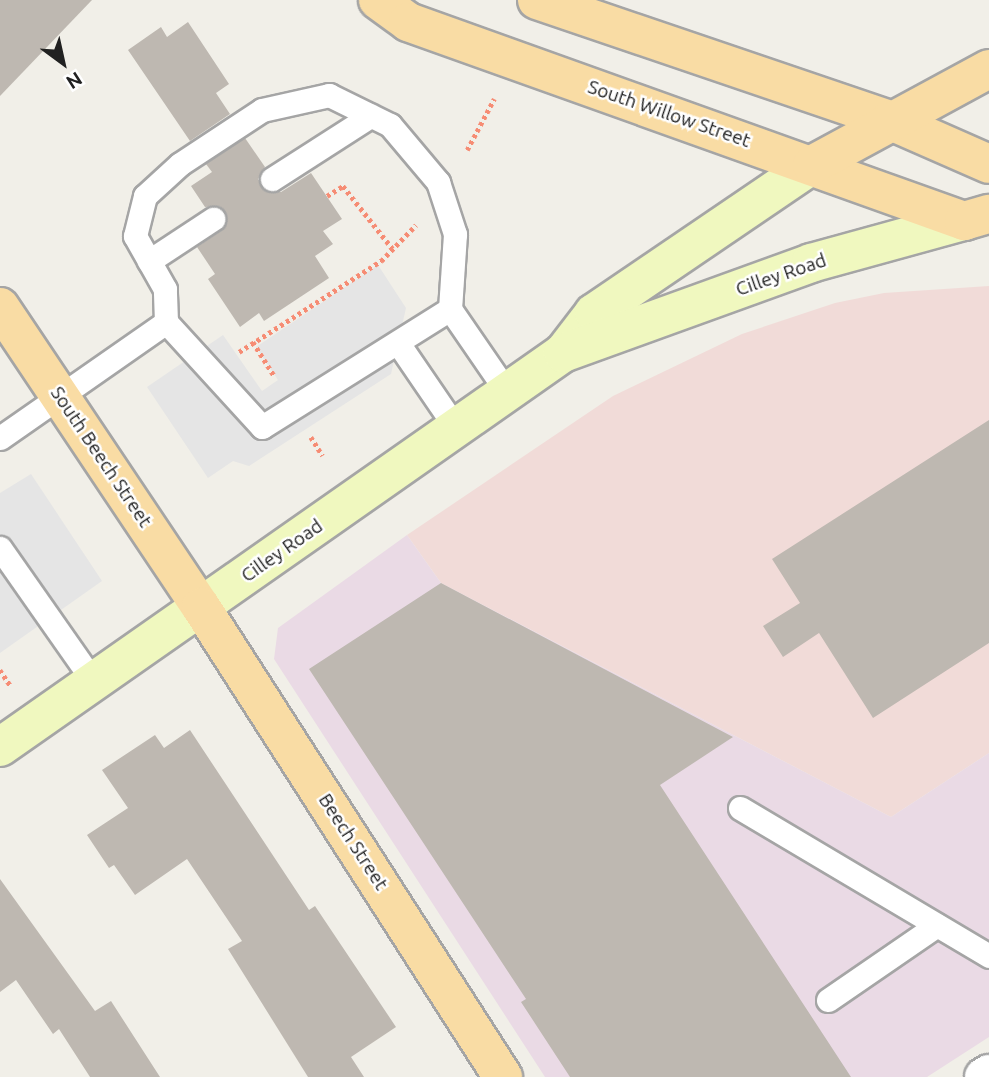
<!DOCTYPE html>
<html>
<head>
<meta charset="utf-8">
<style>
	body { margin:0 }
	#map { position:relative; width:989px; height:1077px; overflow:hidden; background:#f1efe8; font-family:Ubuntu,sans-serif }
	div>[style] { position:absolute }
	.commercial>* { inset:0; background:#f1dbd8 }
	.industrial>* { inset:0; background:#eadae5 }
	.parking>* { inset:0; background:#e5e5e5 }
	.building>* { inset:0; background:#beb8b1 }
	.path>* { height:4.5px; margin-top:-2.25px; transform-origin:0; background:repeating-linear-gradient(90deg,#f68c74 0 3.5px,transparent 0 7px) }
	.roads { filter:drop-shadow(2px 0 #a5a5a5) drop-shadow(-2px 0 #a5a5a5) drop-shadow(0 2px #a5a5a5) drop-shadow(0 -2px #a5a5a5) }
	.lane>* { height:23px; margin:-11.5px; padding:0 11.5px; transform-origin:11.5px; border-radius:11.5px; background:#fff }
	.street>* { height:38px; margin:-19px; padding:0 19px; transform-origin:19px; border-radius:19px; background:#fff }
	.secondary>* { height:38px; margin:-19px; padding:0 19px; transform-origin:19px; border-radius:19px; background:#f0f8bf }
	.primary>* { height:38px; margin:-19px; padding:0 19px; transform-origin:19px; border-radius:19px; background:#f9dca4 }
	span { translate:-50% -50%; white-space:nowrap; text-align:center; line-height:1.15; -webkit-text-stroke:5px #fff; paint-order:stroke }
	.street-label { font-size:19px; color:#212121 }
	.north { position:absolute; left:28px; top:28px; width:70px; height:70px; -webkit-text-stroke:5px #fff; paint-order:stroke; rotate:147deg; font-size:19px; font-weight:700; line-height:28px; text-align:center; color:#212121 }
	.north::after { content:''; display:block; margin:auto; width:24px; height:32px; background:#212121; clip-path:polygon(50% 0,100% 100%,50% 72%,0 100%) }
</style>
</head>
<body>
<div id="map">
	<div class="commercial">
		<div style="clip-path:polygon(989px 286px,989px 753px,891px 817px,441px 583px,407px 535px,613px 396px,742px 334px,835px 303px,884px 293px)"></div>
	</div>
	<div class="industrial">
		<div style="clip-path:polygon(407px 535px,441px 583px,891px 817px,989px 753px,989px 1037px,927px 1077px,545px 1077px,274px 659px,278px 628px)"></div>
	</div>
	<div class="parking">
		<div style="clip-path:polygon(378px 265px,406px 308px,391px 374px,249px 466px,233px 461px,208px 478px,147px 387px,223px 335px,262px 391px,278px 380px,256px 347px)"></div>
		<div style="clip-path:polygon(31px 474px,102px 581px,0 653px,0 493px)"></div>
	</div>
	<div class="building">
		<div style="clip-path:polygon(0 0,92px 0,0 96px)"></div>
		<div style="clip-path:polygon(188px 22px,229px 84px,216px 93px,230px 114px,190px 141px,128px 50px,161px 27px,167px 37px)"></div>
		<div style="clip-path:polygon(245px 138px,265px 167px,258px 179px,265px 191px,281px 192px,311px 173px,342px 219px,323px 231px,333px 244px,315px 256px,329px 278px,264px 321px,259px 313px,240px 327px,208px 279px,215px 274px,197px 247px,221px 231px,225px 212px,219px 206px,205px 207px,191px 186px,212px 172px,206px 164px)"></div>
		<div style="clip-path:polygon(989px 420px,989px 643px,873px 718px,819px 633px,783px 657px,763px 626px,800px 603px,772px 559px)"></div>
		<div style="clip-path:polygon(441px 583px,733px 737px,660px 785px,851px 1077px,570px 1077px,521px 1002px,526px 999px,309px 669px)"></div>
		<div style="clip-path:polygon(190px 730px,309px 910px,315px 906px,396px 1027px,351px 1057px,364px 1077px,308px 1077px,228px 949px,242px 941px,187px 859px,135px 895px,114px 865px,109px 868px,87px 835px,128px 808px,102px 770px,155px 735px,164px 748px)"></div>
		<div style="clip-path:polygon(0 879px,95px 1011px,111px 1001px,160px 1077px,90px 1077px,59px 1029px,53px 1034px,16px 980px,0 992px)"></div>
	</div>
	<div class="path">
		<div style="left:467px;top:150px;width:58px;rotate:-62.1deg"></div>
		<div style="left:327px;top:196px;width:19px;rotate:-32deg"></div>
		<div style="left:343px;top:186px;width:80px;rotate:51.6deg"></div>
		<div style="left:253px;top:342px;width:41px;rotate:57.8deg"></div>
		<div style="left:239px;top:352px;width:169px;rotate:-32.7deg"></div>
		<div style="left:381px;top:261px;width:50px;rotate:-45.8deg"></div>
		<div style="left:311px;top:437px;width:22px;rotate:58deg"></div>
		<div style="left:0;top:670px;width:18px;rotate:56deg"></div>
	</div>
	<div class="roads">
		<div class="lane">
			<div style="left:272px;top:179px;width:117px;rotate:-32.7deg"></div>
			<div style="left:149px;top:261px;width:77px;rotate:-33.3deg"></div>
			<div style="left:450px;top:309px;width:222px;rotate:147.9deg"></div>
			<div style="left:262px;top:427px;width:142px;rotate:-132.4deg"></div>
			<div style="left:166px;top:322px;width:33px;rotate:-92deg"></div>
			<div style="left:165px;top:289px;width:61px;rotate:-119.5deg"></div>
			<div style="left:135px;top:236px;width:41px;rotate:-76deg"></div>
			<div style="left:145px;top:196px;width:47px;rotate:-42.4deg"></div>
			<div style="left:180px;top:164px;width:98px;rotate:-33.4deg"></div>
			<div style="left:262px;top:110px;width:69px;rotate:-12.6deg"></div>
			<div style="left:329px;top:95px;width:68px;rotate:26.2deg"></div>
			<div style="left:390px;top:125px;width:75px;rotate:49.9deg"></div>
			<div style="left:438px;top:182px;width:55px;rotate:71.9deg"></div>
			<div style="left:455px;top:234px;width:75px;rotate:93.8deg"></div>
			<div style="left:450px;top:309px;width:101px;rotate:55.5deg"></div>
			<div style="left:398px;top:343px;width:103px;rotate:55.7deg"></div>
			<div style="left:0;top:438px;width:203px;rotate:-34.9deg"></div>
			<div style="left:0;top:548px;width:164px;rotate:55deg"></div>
			<div style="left:740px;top:808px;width:290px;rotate:30.7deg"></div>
			<div style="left:828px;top:1000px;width:132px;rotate:-34.5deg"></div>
		</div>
		<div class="street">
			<div style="left:984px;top:1077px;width:6px;rotate:-31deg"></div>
		</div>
		<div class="secondary">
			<div style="left:564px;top:352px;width:49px;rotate:-52.4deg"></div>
			<div style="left:594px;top:313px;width:263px;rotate:-34.2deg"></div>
			<div style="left:0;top:747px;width:687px;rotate:-34.99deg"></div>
			<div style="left:563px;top:353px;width:264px;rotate:-19.9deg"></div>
			<div style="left:811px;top:263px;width:159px;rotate:-15.4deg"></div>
		</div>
		<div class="primary">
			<div style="left:378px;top:0;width:37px;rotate:36deg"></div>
			<div style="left:408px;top:22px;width:591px;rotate:19.69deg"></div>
			<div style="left:964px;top:221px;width:26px;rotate:-16deg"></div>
			<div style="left:537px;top:0;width:372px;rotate:18.8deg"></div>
			<div style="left:889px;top:120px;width:109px;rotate:23.7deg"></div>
			<div style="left:812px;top:165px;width:201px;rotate:-28.5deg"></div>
			<div style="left:0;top:307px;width:361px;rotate:56.2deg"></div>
			<div style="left:201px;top:607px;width:559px;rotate:57.28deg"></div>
		</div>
	</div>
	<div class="street-label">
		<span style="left:669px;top:114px;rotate:19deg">South Willow Street</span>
		<span style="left:781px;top:275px;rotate:-19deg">Cilley Road</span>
		<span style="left:101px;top:457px;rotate:56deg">South Beech Street</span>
		<span style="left:282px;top:551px;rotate:-35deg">Cilley Road</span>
		<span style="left:353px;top:842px;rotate:57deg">Beech Street</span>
	</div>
	<div class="north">N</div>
</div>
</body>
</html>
